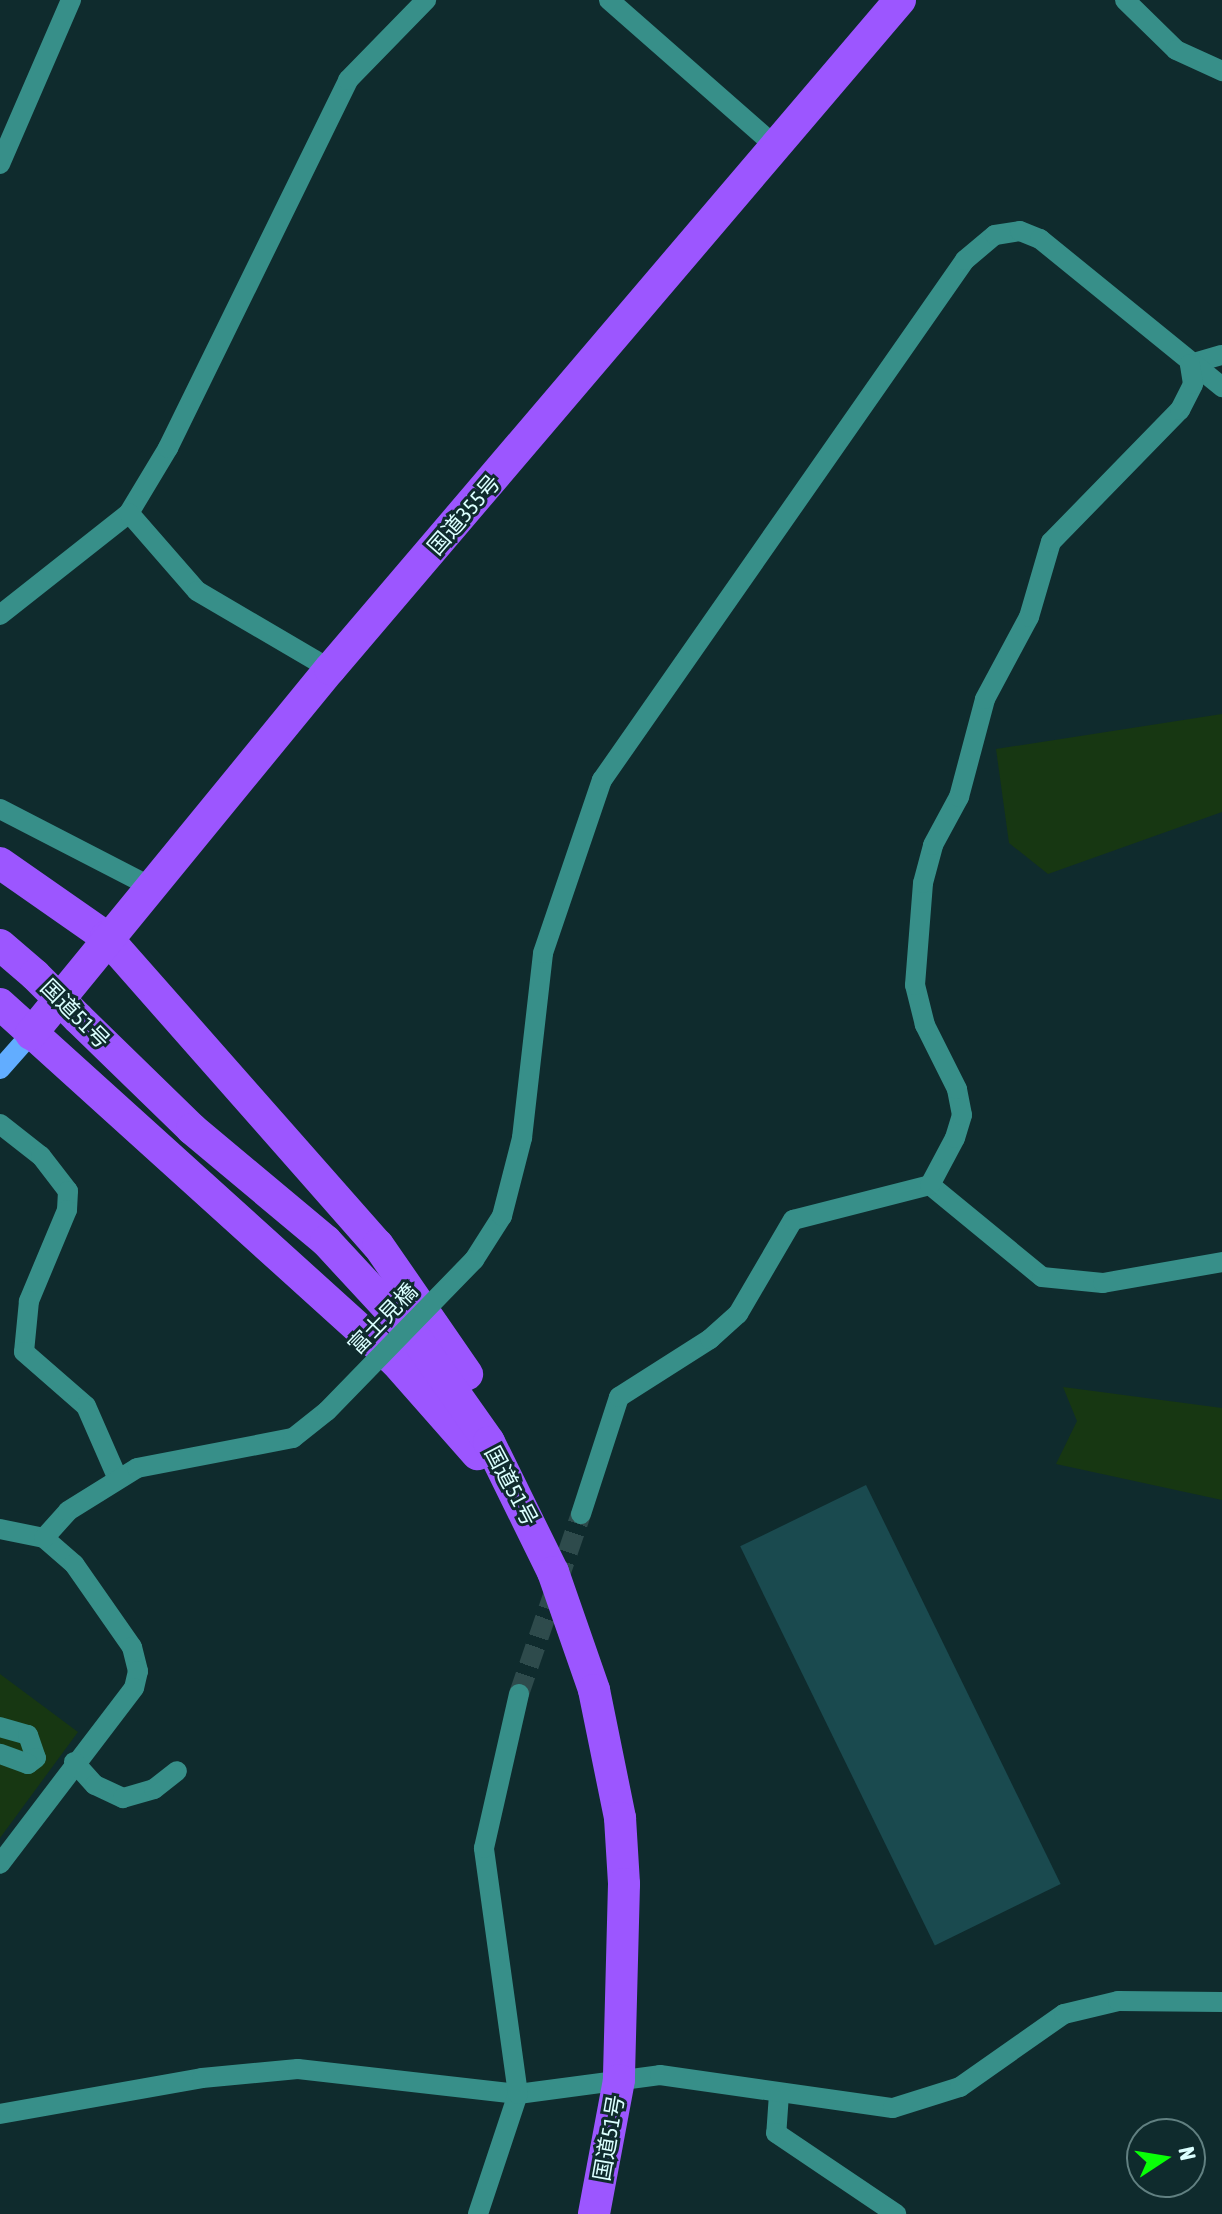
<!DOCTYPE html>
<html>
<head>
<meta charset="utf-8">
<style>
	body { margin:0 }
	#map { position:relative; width:1222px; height:2214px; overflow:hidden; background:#0f2b2d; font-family:"Asap Condensed","Noto Sans JP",sans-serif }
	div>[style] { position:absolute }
	.green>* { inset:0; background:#173712 }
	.building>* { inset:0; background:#1a4a4f; transform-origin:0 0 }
	.minor-tunnel>* { height:20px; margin-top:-10px; transform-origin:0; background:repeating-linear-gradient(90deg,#2e4b4c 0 20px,transparent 0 30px) }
	.minor>* { height:20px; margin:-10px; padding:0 10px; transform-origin:10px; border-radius:10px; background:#378f89 }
	.major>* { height:20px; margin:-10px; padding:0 10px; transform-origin:10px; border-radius:10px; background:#62adff }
	.highway>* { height:32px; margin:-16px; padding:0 16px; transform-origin:16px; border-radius:16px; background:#9c56ff }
	.minor-bridge>* { height:20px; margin:-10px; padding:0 10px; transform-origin:10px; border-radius:10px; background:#378f89 }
	.highway-bridge>* { height:32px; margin:-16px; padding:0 16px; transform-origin:16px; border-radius:16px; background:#9c56ff }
	span { translate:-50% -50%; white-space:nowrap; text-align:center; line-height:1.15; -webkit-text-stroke:6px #0f2b2d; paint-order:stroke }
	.street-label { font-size:22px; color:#dbffff }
	.north { position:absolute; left:1126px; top:2118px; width:80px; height:80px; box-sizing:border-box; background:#0f2b2d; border:2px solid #618081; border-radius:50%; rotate:78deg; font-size:22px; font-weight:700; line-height:32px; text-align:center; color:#dbffff }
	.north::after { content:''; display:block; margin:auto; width:28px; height:36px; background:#09ff07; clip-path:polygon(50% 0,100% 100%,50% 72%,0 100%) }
</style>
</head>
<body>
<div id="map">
	<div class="green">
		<div style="clip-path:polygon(1222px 714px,1222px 812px,1048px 874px,1009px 843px,996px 749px)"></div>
		<div style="clip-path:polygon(1063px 1387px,1222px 1408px,1222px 1500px,1056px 1464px,1077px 1421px)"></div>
		<div style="clip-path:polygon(0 1674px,78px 1732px,0 1838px)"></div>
	</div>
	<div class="building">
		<div style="left:866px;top:1485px;width:444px;height:140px;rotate:64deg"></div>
	</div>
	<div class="minor-tunnel">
		<div style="left:519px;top:1694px;width:190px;rotate:-71deg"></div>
	</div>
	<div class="minor">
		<div style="left:609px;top:0;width:218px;rotate:41.3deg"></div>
		<div style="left:1125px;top:0;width:71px;rotate:44.4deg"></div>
		<div style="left:1176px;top:50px;width:51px;rotate:24.5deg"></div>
		<div style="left:0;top:164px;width:179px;rotate:-66.6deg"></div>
		<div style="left:1190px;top:364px;width:33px;rotate:-16deg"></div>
		<div style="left:129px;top:513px;width:76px;rotate:-59deg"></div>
		<div style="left:168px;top:448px;width:410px;rotate:-63.9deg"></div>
		<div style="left:348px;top:80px;width:112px;rotate:-45.7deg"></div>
		<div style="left:0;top:615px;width:164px;rotate:-38.3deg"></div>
		<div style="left:129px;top:513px;width:103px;rotate:48.9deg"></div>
		<div style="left:197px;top:591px;width:154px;rotate:30.4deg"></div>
		<div style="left:0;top:809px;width:170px;rotate:27.3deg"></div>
		<div style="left:0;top:1124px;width:52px;rotate:38deg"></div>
		<div style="left:41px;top:1156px;width:44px;rotate:52.4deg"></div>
		<div style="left:68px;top:1191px;width:19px;rotate:93deg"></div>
		<div style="left:67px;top:1210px;width:99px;rotate:112.7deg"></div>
		<div style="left:29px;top:1301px;width:51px;rotate:95.6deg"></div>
		<div style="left:24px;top:1352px;width:82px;rotate:41.1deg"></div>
		<div style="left:86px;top:1406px;width:77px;rotate:66.4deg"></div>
		<div style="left:930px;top:1185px;width:145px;rotate:39.4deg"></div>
		<div style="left:1042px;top:1277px;width:61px;rotate:5.6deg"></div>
		<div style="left:1103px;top:1283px;width:121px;rotate:-10deg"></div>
		<div style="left:474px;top:1260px;width:52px;rotate:-57.5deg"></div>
		<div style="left:502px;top:1216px;width:81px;rotate:-75.6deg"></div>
		<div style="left:522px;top:1138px;width:186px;rotate:-83.5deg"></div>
		<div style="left:543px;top:953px;width:183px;rotate:-71.2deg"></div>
		<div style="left:602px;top:780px;width:634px;rotate:-55.08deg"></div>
		<div style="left:965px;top:260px;width:39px;rotate:-40deg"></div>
		<div style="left:995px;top:235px;width:25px;rotate:-9deg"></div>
		<div style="left:1020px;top:231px;width:22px;rotate:22deg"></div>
		<div style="left:1040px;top:239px;width:235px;rotate:39.1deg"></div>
		<div style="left:581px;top:1514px;width:123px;rotate:-72deg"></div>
		<div style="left:619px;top:1397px;width:108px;rotate:-32.5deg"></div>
		<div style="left:710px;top:1339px;width:38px;rotate:-42deg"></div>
		<div style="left:738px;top:1314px;width:109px;rotate:-59.7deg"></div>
		<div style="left:793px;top:1220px;width:141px;rotate:-14.3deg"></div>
		<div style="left:930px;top:1185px;width:53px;rotate:-62deg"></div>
		<div style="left:955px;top:1138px;width:24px;rotate:-73deg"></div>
		<div style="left:962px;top:1115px;width:26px;rotate:-101deg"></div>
		<div style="left:957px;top:1089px;width:72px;rotate:-116.6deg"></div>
		<div style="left:925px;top:1025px;width:41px;rotate:-104deg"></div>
		<div style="left:915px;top:985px;width:102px;rotate:-85.5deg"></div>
		<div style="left:923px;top:883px;width:39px;rotate:-75deg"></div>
		<div style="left:933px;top:845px;width:55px;rotate:-61.6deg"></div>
		<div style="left:959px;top:797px;width:101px;rotate:-75.1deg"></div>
		<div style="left:985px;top:699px;width:93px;rotate:-61.8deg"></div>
		<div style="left:1029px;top:617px;width:78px;rotate:-73.7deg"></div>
		<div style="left:1051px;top:542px;width:185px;rotate:-45.7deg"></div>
		<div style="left:1180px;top:410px;width:29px;rotate:-63deg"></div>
		<div style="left:1193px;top:384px;width:20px;rotate:-99deg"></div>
		<div style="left:0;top:1529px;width:45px;rotate:11.6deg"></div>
		<div style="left:44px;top:1538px;width:40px;rotate:41deg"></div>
		<div style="left:74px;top:1564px;width:101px;rotate:55.1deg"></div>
		<div style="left:132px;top:1647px;width:25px;rotate:76deg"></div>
		<div style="left:138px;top:1671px;width:17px;rotate:103deg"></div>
		<div style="left:134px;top:1688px;width:221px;rotate:127.3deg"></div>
		<div style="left:44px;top:1538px;width:36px;rotate:-48deg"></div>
		<div style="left:68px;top:1511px;width:81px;rotate:-31.9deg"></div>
		<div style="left:137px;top:1468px;width:159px;rotate:-10.9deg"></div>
		<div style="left:293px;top:1438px;width:43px;rotate:-38.5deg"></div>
		<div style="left:0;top:1727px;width:29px;rotate:16deg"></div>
		<div style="left:28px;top:1735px;width:24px;rotate:71deg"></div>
		<div style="left:36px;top:1758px;width:10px;rotate:143deg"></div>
		<div style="left:28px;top:1764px;width:30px;rotate:-160deg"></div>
		<div style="left:74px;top:1762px;width:31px;rotate:48deg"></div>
		<div style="left:95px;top:1785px;width:31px;rotate:25deg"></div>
		<div style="left:123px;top:1798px;width:32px;rotate:-16deg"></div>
		<div style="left:154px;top:1789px;width:29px;rotate:-38deg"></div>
		<div style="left:779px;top:2094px;width:39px;rotate:94deg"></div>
		<div style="left:776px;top:2133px;width:145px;rotate:34deg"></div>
		<div style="left:0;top:2114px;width:205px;rotate:-10.1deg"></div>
		<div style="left:202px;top:2078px;width:96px;rotate:-5.4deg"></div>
		<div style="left:298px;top:2069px;width:221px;rotate:6.5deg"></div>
		<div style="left:518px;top:2094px;width:143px;rotate:-7.6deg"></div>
		<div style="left:660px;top:2075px;width:235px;rotate:8.1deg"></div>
		<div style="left:893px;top:2108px;width:70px;rotate:-17.4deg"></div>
		<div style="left:960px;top:2087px;width:127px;rotate:-35.1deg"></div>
		<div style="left:1064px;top:2014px;width:56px;rotate:-13.5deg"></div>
		<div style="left:1118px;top:2001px;width:104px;rotate:0.6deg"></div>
		<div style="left:478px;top:2214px;width:126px;rotate:-71.6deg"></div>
		<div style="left:518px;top:2094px;width:248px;rotate:-97.9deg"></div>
		<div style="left:484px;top:1848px;width:158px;rotate:-77.2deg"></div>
	</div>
	<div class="major">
		<div style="left:0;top:1069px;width:47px;rotate:-48.5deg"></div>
	</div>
	<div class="highway">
		<div style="left:0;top:863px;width:129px;rotate:34.9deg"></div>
		<div style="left:106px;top:937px;width:411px;rotate:48.6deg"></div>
		<div style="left:378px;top:1245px;width:157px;rotate:55.4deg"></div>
		<div style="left:0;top:945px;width:46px;rotate:40.6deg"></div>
		<div style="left:0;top:1004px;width:534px;rotate:42.11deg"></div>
		<div style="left:396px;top:1362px;width:123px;rotate:48.6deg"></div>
		<div style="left:78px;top:1018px;width:159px;rotate:44.2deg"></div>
		<div style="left:192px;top:1129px;width:175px;rotate:39.9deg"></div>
		<div style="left:326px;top:1241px;width:131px;rotate:47.2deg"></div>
		<div style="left:415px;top:1337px;width:128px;rotate:54.8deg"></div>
		<div style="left:489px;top:1442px;width:145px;rotate:63.8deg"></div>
		<div style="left:553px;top:1572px;width:125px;rotate:70.8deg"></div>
		<div style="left:594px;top:1690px;width:131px;rotate:78.5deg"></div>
		<div style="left:620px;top:1818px;width:66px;rotate:86.5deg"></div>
		<div style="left:624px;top:1884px;width:196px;rotate:91.5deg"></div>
		<div style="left:619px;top:2080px;width:136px;rotate:100.6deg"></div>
		<div style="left:31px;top:1034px;width:472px;rotate:-50.7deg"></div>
		<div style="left:330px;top:669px;width:879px;rotate:-49.57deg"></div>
	</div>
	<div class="minor-bridge">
		<div style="left:327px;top:1411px;width:211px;rotate:-45.8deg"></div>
	</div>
	<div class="highway-bridge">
		<div style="left:35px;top:975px;width:61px;rotate:45deg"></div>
	</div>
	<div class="street-label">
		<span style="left:464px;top:515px;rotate:-49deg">国道355号</span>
		<span style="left:75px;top:1014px;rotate:45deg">国道51号</span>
		<span style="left:383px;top:1319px;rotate:-46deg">富士見橋</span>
		<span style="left:511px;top:1486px;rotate:62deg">国道51号</span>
		<span style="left:609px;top:2138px;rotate:-80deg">国道51号</span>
	</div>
	<div class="north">N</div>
</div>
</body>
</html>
